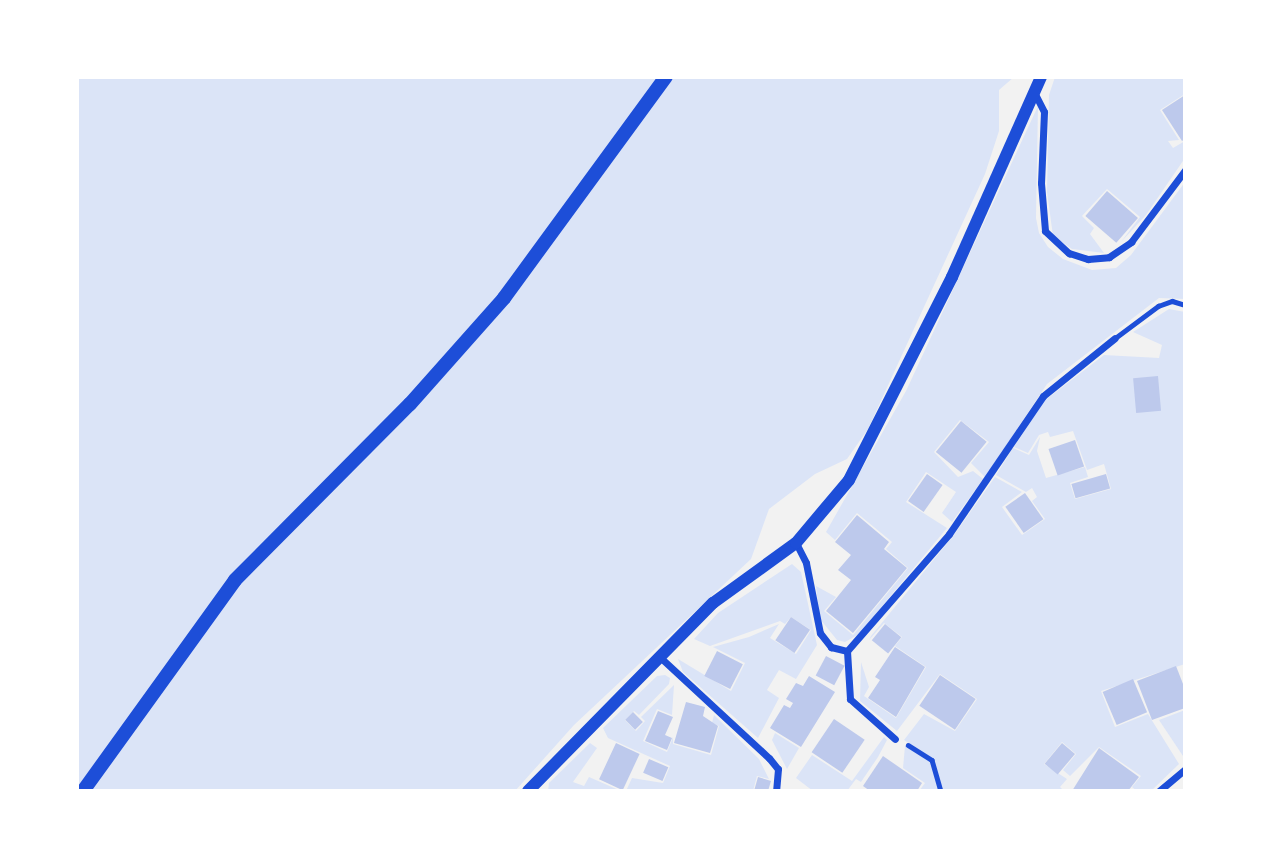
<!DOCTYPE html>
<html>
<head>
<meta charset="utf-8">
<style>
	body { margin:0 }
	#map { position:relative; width:1262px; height:868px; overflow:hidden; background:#f2f2f2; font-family:"Golos Text",sans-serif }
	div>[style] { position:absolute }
	.green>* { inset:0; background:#dbe4f7 }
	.building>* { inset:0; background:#bdc9ec; transform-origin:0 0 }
	.path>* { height:4.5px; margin:-2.25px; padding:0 2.25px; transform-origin:2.25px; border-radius:2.25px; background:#1d4ed8 }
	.service>* { height:5px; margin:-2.5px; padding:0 2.5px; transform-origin:2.5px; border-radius:2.5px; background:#1d4ed8 }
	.minor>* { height:7px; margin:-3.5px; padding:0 3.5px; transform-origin:3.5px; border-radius:3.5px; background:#1d4ed8 }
	.tertiary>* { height:12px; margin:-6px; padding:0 6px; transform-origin:6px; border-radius:6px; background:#1d4ed8 }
	.secondary>* { height:14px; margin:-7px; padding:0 7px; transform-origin:7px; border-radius:7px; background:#1d4ed8 }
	span { translate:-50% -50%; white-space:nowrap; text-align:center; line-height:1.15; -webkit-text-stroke:5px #fff; paint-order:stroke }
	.frame { position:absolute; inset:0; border:79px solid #fff; pointer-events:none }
</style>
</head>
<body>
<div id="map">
	<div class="green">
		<div style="clip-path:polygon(77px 77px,1014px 77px,999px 90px,999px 131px,985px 174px,868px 429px,847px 459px,815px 474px,769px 509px,751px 559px,574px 725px,515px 791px,77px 791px)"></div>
		<div style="clip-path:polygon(1055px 77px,1185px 77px,1185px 94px,1160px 110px,1179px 140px,1168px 141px,1173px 148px,1185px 141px,1185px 158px,1146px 215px,1121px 242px,1140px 217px,1107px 189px,1082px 216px,1094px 228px,1090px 234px,1104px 253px,1072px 249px,1053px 236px,1047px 192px,1049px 95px)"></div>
		<div style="clip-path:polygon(1038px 106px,1036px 218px,1039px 233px,1048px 247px,1063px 259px,1092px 270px,1116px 268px,1131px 255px,1185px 182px,1185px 299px,1159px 298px,1047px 384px,985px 477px,971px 463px,989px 442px,960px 420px,934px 452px,958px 477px,973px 471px,983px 479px,952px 522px,942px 513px,956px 492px,926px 472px,906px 502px,947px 528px,859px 634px,845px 642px,837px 640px,820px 619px,816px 586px,836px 597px,824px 611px,853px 635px,908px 568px,886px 549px,892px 542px,857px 513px,835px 540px,826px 532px,906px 391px)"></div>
		<div style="clip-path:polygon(1169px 309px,1185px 312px,1185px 664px,1101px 691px,1115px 727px,1148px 714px,1179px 764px,1151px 791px,1137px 791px,1132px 787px,1141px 776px,1099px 747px,1070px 776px,1063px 770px,1076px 754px,1062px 742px,1044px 764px,1067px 779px,1060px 787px,1064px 791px,942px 791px,933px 759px,904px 740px,924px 714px,955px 731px,977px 699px,940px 674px,897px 731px,860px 701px,861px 662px,869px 687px,864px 696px,896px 718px,926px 667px,895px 646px,902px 637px,884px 623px,869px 640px,871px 636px,954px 535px,995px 477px,1022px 492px,1002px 507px,1022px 535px,1045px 519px,1032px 501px,1037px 497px,1032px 488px,1026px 492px,996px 475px,1013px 448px,1029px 455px,1040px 437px,1037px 451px,1046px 478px,1085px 467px,1088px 477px,1070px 483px,1075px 499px,1111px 489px,1104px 464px,1087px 470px,1073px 431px,1050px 437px,1048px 432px,1039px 435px,1028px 453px,1014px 447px,1044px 401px,1104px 355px,1159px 358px,1162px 345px,1133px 332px)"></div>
		<div style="clip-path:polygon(792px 564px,801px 572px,817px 645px,796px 679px,779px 670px,767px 690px,779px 698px,758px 738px,683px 672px,678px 659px,731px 691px,745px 663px,713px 647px,749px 637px,779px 624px,770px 638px,796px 654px,811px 630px,791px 617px,785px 624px,780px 621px,710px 646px,694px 639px,718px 613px)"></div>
		<div style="clip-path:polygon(665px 675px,670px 678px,669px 684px,639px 715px,634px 711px,625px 720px,636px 731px,645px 721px,641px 717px,674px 685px,672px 715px,657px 709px,643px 741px,667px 752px,673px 737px,673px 744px,711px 755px,719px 726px,712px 723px,714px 715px,759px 759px,769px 779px,757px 776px,753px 791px,626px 791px,632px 778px,663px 783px,670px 766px,608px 738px,603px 728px,657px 676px)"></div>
		<div style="clip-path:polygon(1185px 710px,1185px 759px,1159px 720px)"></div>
		<div style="clip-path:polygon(775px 733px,799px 748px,787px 769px,772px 740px)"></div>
		<div style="clip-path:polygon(884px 737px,887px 740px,878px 757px,861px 782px,856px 779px,847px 791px,813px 791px,796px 778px,812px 755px,852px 781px)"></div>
		<div style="clip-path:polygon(590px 743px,597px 748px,573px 782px,584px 786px,589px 777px,621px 791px,548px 791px,549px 783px)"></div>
		<div style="clip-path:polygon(905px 746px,919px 750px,931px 760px,939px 791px,919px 791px,925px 783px,903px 768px)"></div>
	</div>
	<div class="building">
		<div style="clip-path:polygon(1185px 95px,1185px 139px,1182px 141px,1162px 110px)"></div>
		<div style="left:1107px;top:191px;width:41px;height:33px;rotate:41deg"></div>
		<div style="left:1158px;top:376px;width:35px;height:25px;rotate:85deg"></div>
		<div style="left:961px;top:421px;width:33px;height:40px;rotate:39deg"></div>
		<div style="left:1075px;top:440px;width:28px;height:28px;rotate:71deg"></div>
		<div style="left:927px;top:474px;width:19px;height:33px;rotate:35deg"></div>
		<div style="left:1106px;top:474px;width:15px;height:36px;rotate:74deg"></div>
		<div style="left:1025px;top:493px;width:32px;height:24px;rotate:55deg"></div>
		<div style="clip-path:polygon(857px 515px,889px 542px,884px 549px,907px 568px,853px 633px,826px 611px,851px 580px,838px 570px,851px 555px,835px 542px)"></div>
		<div style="left:791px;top:617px;width:23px;height:28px;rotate:34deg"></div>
		<div style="left:885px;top:624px;width:21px;height:21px;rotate:39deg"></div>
		<div style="clip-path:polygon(895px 647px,925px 667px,896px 717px,868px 698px,880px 680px,875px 677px)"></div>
		<div style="left:717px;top:651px;width:29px;height:28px;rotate:27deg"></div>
		<div style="left:826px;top:656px;width:21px;height:22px;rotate:28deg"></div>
		<div style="clip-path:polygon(1176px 666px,1185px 689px,1185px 708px,1152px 720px,1137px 681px)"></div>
		<div style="left:940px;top:675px;width:43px;height:37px;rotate:34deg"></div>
		<div style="clip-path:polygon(809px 676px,835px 692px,801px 747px,770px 728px,784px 705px,790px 708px,793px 703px,786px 699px,796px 683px,803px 686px)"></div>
		<div style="left:1133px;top:679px;width:36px;height:33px;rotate:67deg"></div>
		<div style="clip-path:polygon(686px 702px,705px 707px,703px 716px,718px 726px,710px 753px,674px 743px)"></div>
		<div style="clip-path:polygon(658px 711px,673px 717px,665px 735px,672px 738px,667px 750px,645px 741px)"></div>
		<div style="left:633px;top:712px;width:14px;height:11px;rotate:45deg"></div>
		<div style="left:834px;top:719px;width:37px;height:40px;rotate:34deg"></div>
		<div style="left:616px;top:743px;width:26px;height:40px;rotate:25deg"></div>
		<div style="left:1062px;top:743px;width:17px;height:27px;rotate:40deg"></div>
		<div style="clip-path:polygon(1099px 748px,1139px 777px,1128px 791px,1072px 791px)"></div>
		<div style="clip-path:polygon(883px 756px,922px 783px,917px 791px,870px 791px,863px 786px)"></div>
		<div style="left:649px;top:759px;width:21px;height:15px;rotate:23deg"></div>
		<div style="clip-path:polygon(758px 777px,771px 781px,768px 791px,754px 791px)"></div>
	</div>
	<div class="path">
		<div style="left:908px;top:745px;width:28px;rotate:32deg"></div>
		<div style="left:932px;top:760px;width:32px;rotate:74deg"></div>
	</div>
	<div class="service">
		<div style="left:1115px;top:338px;width:54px;rotate:-36.7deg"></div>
		<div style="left:1158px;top:306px;width:15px;rotate:-20deg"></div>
		<div style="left:1172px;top:301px;width:14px;rotate:17deg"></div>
	</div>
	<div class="minor">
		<div style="left:1034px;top:92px;width:22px;rotate:63deg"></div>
		<div style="left:1044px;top:112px;width:71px;rotate:92.4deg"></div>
		<div style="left:1041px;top:183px;width:48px;rotate:85.2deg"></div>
		<div style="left:1045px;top:231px;width:33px;rotate:43deg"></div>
		<div style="left:1069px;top:253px;width:20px;rotate:18deg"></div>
		<div style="left:1088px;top:259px;width:21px;rotate:-5deg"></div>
		<div style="left:1109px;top:257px;width:27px;rotate:-34deg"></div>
		<div style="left:1131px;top:242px;width:90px;rotate:-53.1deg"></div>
		<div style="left:796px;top:543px;width:22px;rotate:63deg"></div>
		<div style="left:806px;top:563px;width:71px;rotate:78.7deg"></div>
		<div style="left:820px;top:633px;width:18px;rotate:52deg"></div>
		<div style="left:831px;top:647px;width:16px;rotate:14deg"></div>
		<div style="left:847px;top:651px;width:155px;rotate:-48.9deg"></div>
		<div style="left:949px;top:534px;width:167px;rotate:-55.7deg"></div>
		<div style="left:1043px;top:396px;width:92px;rotate:-38.9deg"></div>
		<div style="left:847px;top:651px;width:48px;rotate:86.4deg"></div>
		<div style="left:850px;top:699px;width:60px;rotate:41.6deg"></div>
		<div style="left:662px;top:659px;width:146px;rotate:42.8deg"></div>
		<div style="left:769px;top:758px;width:14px;rotate:51deg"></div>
		<div style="left:778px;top:769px;width:22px;rotate:95deg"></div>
		<div style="left:1159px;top:791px;width:34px;rotate:-40deg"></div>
	</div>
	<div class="tertiary">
		<div style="left:528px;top:791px;width:264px;rotate:-45.5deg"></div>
		<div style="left:713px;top:603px;width:102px;rotate:-35.9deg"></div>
		<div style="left:796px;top:543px;width:82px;rotate:-49.9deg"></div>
		<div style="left:849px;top:480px;width:228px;rotate:-63.1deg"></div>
		<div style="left:952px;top:277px;width:219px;rotate:-66deg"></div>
	</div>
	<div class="secondary">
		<div style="left:83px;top:791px;width:260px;rotate:-54.2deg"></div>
		<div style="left:235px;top:580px;width:248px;rotate:-45.2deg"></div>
		<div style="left:410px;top:404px;width:142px;rotate:-48.4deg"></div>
		<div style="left:504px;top:298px;width:274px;rotate:-53.8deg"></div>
	</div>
	<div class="frame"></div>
</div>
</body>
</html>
